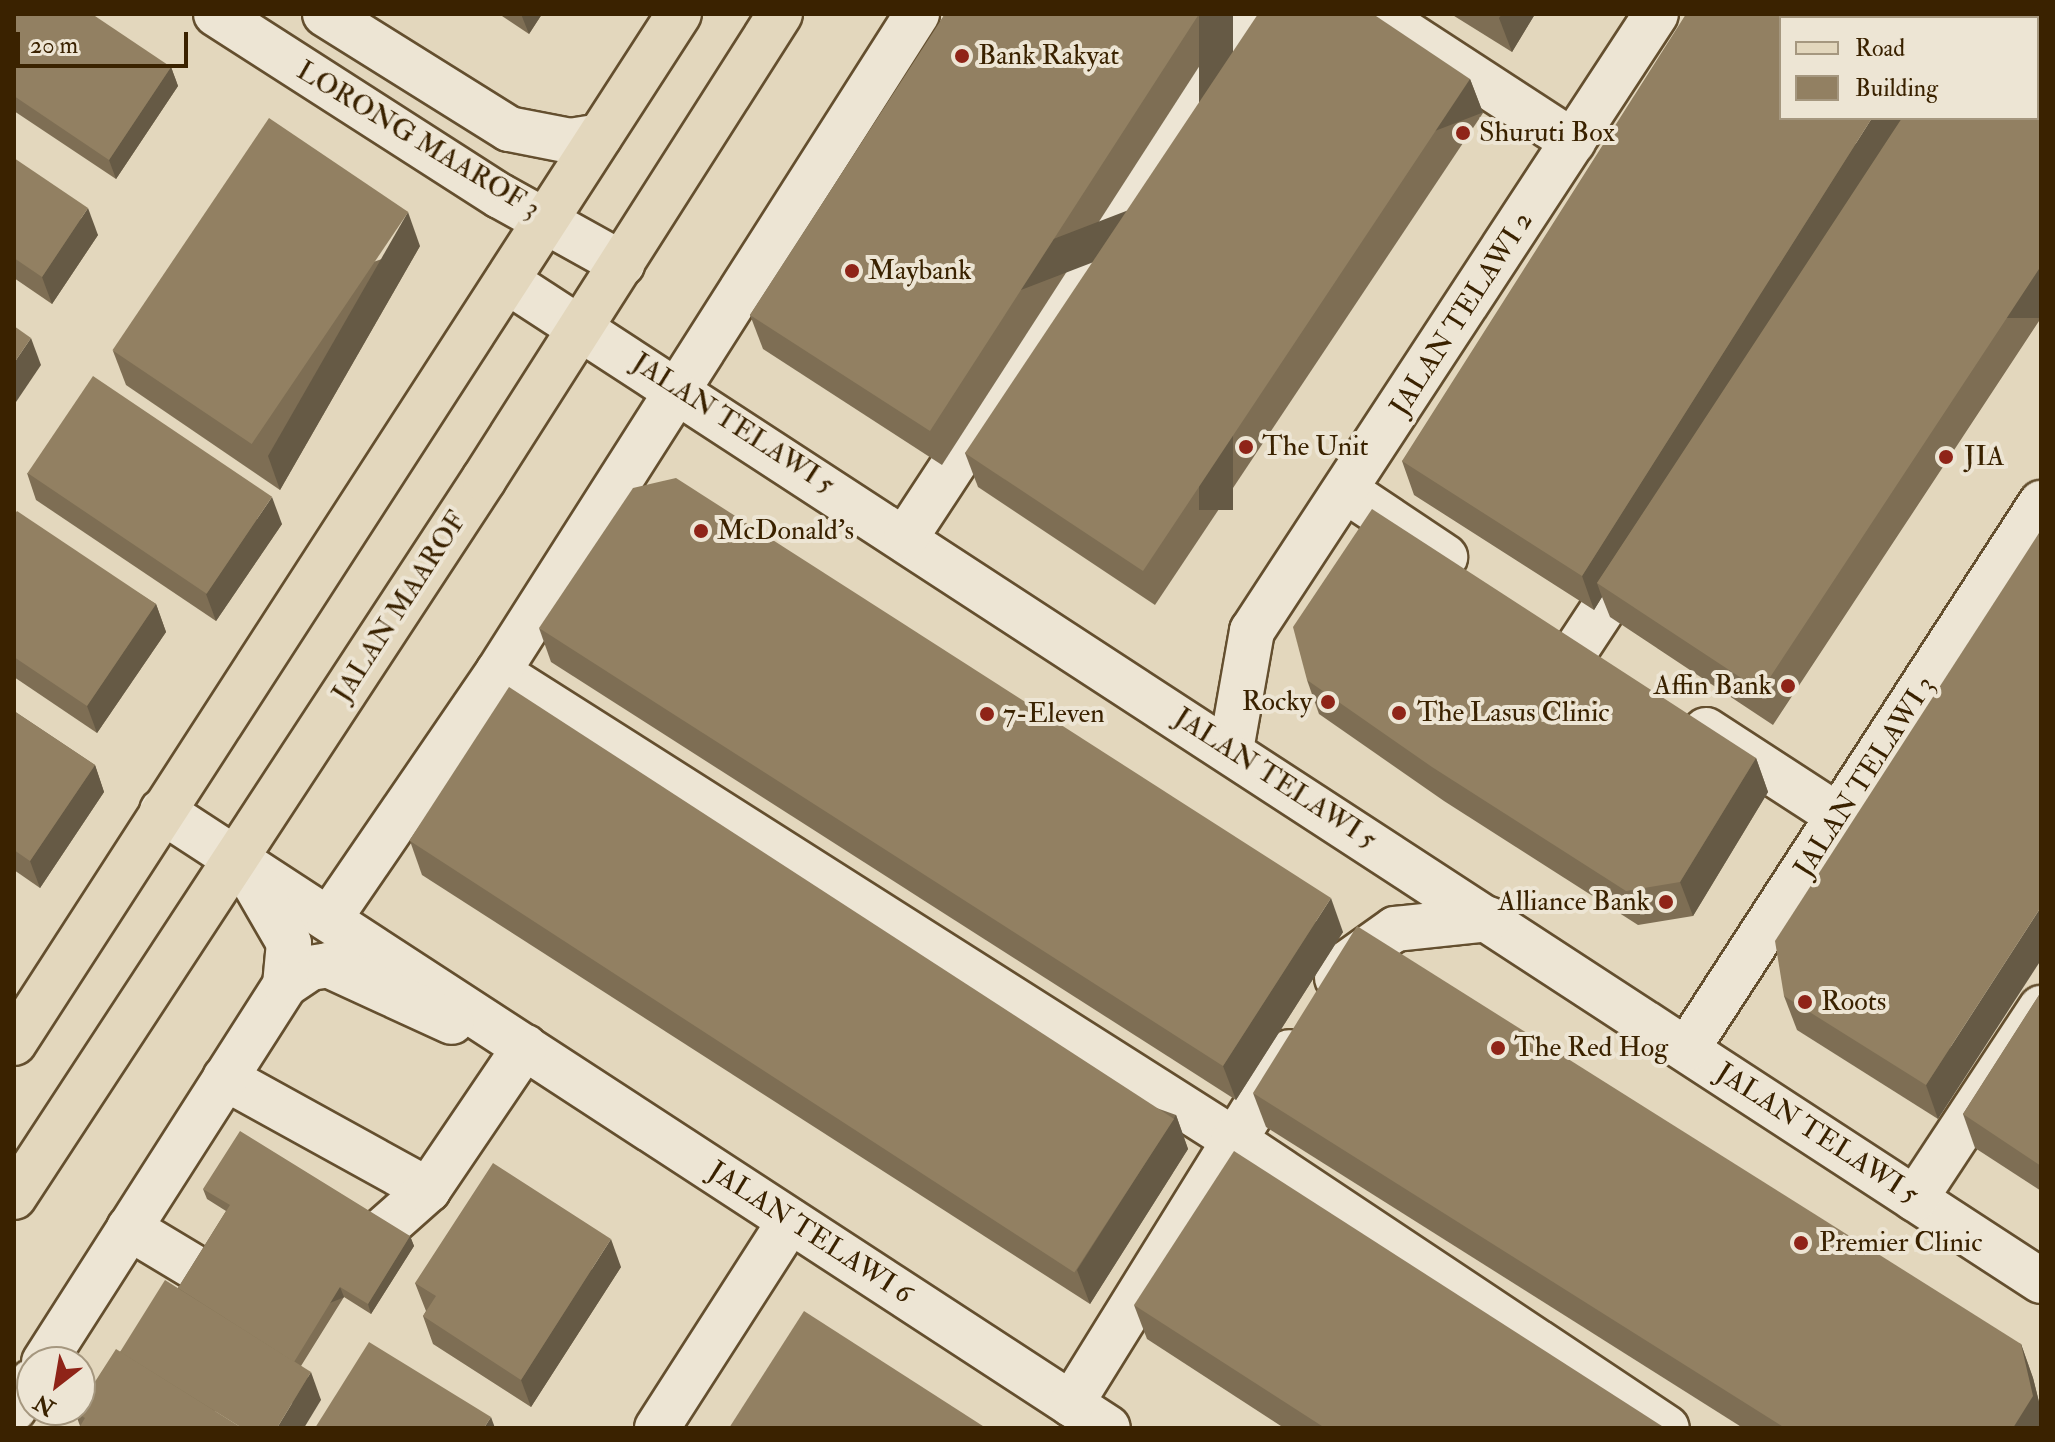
<!DOCTYPE html>
<html>
<head>
<meta charset="utf-8">
<style>
	body { margin:0 }
	#map { position:relative; width:2055px; height:1442px; overflow:hidden; background:#e3d7bd; font-family:"IM FELL Double Pica",serif }
	div>[style] { position:absolute }
	.roads { filter:drop-shadow(2px 0 #644f2f) drop-shadow(-2px 0 #644f2f) drop-shadow(0 2px #644f2f) drop-shadow(0 -2px #644f2f) }
	.minor>* { height:44px; margin:-22px; padding:0 22px; transform-origin:22px; border-radius:22px; background:#ede5d4 }
	.major>* { height:44px; margin:-22px; padding:0 22px; transform-origin:22px; border-radius:22px; background:#e3d7bd }
	.wall>* { inset:0; background:#7e6e54 }
	.shaded-wall>* { inset:0; background:#665a45; transform-origin:0 0 }
	.building>* { inset:0; background:#928062; transform-origin:0 0 }
	.dots>* { width:22px; height:22px; translate:-50% -50%; box-sizing:border-box; border:4px solid #ede5d4; border-radius:50% }
	span { translate:-50% -50%; white-space:nowrap; text-align:center; line-height:1.15; -webkit-text-stroke:8px #ede5d4; paint-order:stroke }
	.poi-label { font-size:28px; color:#3a2200 }
	.left { translate:0 -50%; text-align:left }
	.right { translate:-100% -50%; text-align:right }
	.street-label { font-size:28px; color:#3a2200 }
	.frame { position:absolute; inset:0; border:16px solid #3a2200; pointer-events:none }
	.legend { position:absolute; left:1779px; top:16px; width:260px; height:104px; box-sizing:border-box; background:#ede5d4; border:2px solid #a5977f; margin:0; padding:10px 14px; list-style:none; font-size:24px; color:#3a2200 }
	.legend li { display:flex; align-items:center; gap:16px; height:40px }
	.legend b { width:40px; border:2px solid #a5977f }
	.north { position:absolute; left:16px; top:1346px; width:80px; height:80px; box-sizing:border-box; background:#ede5d4; border:2px solid #a5977f; border-radius:50%; rotate:211deg; font-size:22px; font-weight:700; line-height:32px; text-align:center; color:#3a2200 }
	.north::after { content:''; display:block; margin:auto; width:28px; height:36px; background:#8f2418; clip-path:polygon(50% 0,100% 100%,50% 72%,0 100%) }
	.scale { position:absolute; left:16px; top:32px; width:172px; height:36px; box-sizing:border-box; border:4px solid #3a2200; border-top:0; padding-left:10px; font-size:24px; line-height:28px; white-space:nowrap; color:#3a2200; -webkit-text-stroke:6px #ede5d4; paint-order:stroke }
</style>
</head>
<body>
<div id="map">
	<div class="roads">
		<div class="minor">
			<div style="left:216px;top:14px;width:337px;rotate:32.7deg"></div>
			<div style="left:500px;top:196px;width:140px;rotate:29.1deg"></div>
			<div style="left:325px;top:14px;width:217px;rotate:32deg"></div>
			<div style="left:509px;top:129px;width:62px;rotate:11.1deg"></div>
			<div style="left:570px;top:141px;width:30px;rotate:-9deg"></div>
			<div style="left:1377px;top:14px;width:234px;rotate:33.1deg"></div>
			<div style="left:507px;top:281px;width:1831px;rotate:33.1deg"></div>
			<div style="left:1348px;top:492px;width:117px;rotate:33.8deg"></div>
			<div style="left:906px;top:537px;width:625px;rotate:-56.74deg"></div>
			<div style="left:1578px;top:647px;width:109px;rotate:-56.6deg"></div>
			<div style="left:498px;top:672px;width:871px;rotate:32.43deg"></div>
			<div style="left:1233px;top:1139px;width:521px;rotate:33.66deg"></div>
			<div style="left:1706px;top:730px;width:160px;rotate:33deg"></div>
			<div style="left:1231px;top:750px;width:121px;rotate:-80deg"></div>
			<div style="left:1252px;top:631px;width:737px;rotate:-56.78deg"></div>
			<div style="left:162px;top:811px;width:1129px;rotate:33.11deg"></div>
			<div style="left:329px;top:919px;width:299px;rotate:-55.6deg"></div>
			<div style="left:498px;top:672px;width:780px;rotate:-57.51deg"></div>
			<div style="left:1337px;top:978px;width:17px;rotate:-57deg"></div>
			<div style="left:1346px;top:964px;width:60px;rotate:-35.5deg"></div>
			<div style="left:1395px;top:929px;width:94px;rotate:-6.1deg"></div>
			<div style="left:285px;top:985px;width:30px;rotate:-34deg"></div>
			<div style="left:310px;top:968px;width:18px;rotate:-9deg"></div>
			<div style="left:328px;top:965px;width:136px;rotate:24.7deg"></div>
			<div style="left:1687px;top:1049px;width:651px;rotate:-57.04deg"></div>
			<div style="left:225px;top:1078px;width:232px;rotate:28.9deg"></div>
			<div style="left:1915px;top:1199px;width:229px;rotate:-56.6deg"></div>
			<div style="left:129px;top:1228px;width:82px;rotate:31deg"></div>
			<div style="left:384px;top:1229px;width:59px;rotate:-41.6deg"></div>
			<div style="left:428px;top:1190px;width:173px;rotate:-55.9deg"></div>
			<div style="left:44px;top:1362px;width:447px;rotate:-57.4deg"></div>
			<div style="left:285px;top:985px;width:42px;rotate:-84.6deg"></div>
			<div style="left:289px;top:943px;width:82px;rotate:-120deg"></div>
			<div style="left:1071px;top:1404px;width:414px;rotate:-58.2deg"></div>
			<div style="left:14px;top:1409px;width:33px;rotate:-57deg"></div>
			<div style="left:657px;top:1428px;width:246px;rotate:-57.3deg"></div>
		</div>
		<div class="major">
			<div style="left:14px;top:1043px;width:1225px;rotate:-57.13deg"></div>
			<div style="left:14px;top:1197px;width:858px;rotate:-56.79deg"></div>
			<div style="left:484px;top:479px;width:551px;rotate:-57.52deg"></div>
		</div>
	</div>
	<div class="wall">
		<div style="clip-path:polygon(14px 14px,171px 67px,178px 86px,116px 179px,14px 111px)"></div>
		<div style="clip-path:polygon(499px 14px,542px 14px,529px 34px)"></div>
		<div style="clip-path:polygon(945px 14px,1233px 14px,942px 465px,763px 349px,750px 315px)"></div>
		<div style="clip-path:polygon(1451px 14px,1535px 14px,1512px 52px)"></div>
		<div style="clip-path:polygon(2041px 14px,2041px 318px,1773px 725px,1610px 617px,1602px 597px,1594px 610px,1414px 495px,1402px 461px)"></div>
		<div style="clip-path:polygon(1470px 79px,1483px 113px,1155px 605px,978px 487px,965px 453px)"></div>
		<div style="clip-path:polygon(14px 158px,98px 235px,52px 304px,14px 278px)"></div>
		<div style="clip-path:polygon(420px 246px,280px 490px,126px 385px,113px 351px)"></div>
		<div style="clip-path:polygon(27px 473px,282px 524px,216px 621px,36px 500px)"></div>
		<div style="clip-path:polygon(14px 515px,156px 604px,166px 632px,97px 733px,14px 677px)"></div>
		<div style="clip-path:polygon(2041px 530px,1938px 1119px,1797px 1030px,1784px 996px)"></div>
		<div style="clip-path:polygon(539px 628px,1343px 932px,1236px 1100px,551px 662px)"></div>
		<div style="clip-path:polygon(1307px 680px,1756px 758px,1768px 792px,1693px 916px,1638px 925px,1444px 801px,1319px 714px)"></div>
		<div style="clip-path:polygon(14px 711px,95px 765px,104px 792px,40px 888px,14px 870px)"></div>
		<div style="clip-path:polygon(410px 841px,1176px 1115px,1188px 1149px,1090px 1304px,422px 875px)"></div>
		<div style="clip-path:polygon(2041px 992px,2041px 1191px,1975px 1148px,1963px 1114px)"></div>
		<div style="clip-path:polygon(1253px 1093px,2021px 1344px,2033px 1378px,2041px 1410px,2041px 1428px,1743px 1428px,1266px 1127px)"></div>
		<div style="clip-path:polygon(203px 1189px,410px 1236px,414px 1246px,371px 1314px,344px 1297px,301px 1366px,321px 1400px,80px 1426px,75px 1412px,120px 1352px,178px 1288px,226px 1211px,207px 1199px)"></div>
		<div style="clip-path:polygon(621px 1267px,531px 1407px,433px 1344px,423px 1316px,426px 1311px,415px 1283px)"></div>
		<div style="clip-path:polygon(1134px 1305px,1665px 1428px,1284px 1428px,1147px 1339px)"></div>
	</div>
	<div class="shaded-wall">
		<div style="clip-path:polygon(521px 14px,542px 14px,529px 34px)"></div>
		<div style="left:1199px;top:14px;width:34px;height:496px"></div>
		<div style="clip-path:polygon(1502px 14px,1535px 14px,1512px 52px,1499px 18px)"></div>
		<div style="left:1938px;top:14px;width:34px;height:4px"></div>
		<div style="clip-path:polygon(171px 67px,178px 86px,116px 179px,109px 160px)"></div>
		<div style="left:1470px;top:79px;width:36px;height:591px;rotate:69deg"></div>
		<div style="clip-path:polygon(1872px 118px,1906px 118px,1597px 583px,1602px 597px,1594px 610px,1582px 576px)"></div>
		<div style="clip-path:polygon(88px 208px,98px 235px,52px 304px,42px 277px)"></div>
		<div style="clip-path:polygon(408px 212px,420px 246px,280px 490px,268px 456px)"></div>
		<div style="left:2041px;top:266px;width:52px;height:509px;rotate:90deg"></div>
		<div style="clip-path:polygon(31px 338px,41px 365px,14px 405px,14px 363px)"></div>
		<div style="clip-path:polygon(272px 497px,282px 524px,216px 621px,206px 594px)"></div>
		<div style="clip-path:polygon(156px 604px,166px 632px,97px 733px,87px 706px)"></div>
		<div style="clip-path:polygon(1756px 758px,1768px 792px,1693px 916px,1680px 882px)"></div>
		<div style="clip-path:polygon(95px 765px,104px 792px,40px 888px,30px 861px)"></div>
		<div style="clip-path:polygon(1331px 898px,1343px 932px,1236px 1100px,1223px 1066px)"></div>
		<div style="clip-path:polygon(2041px 907px,2041px 960px,1938px 1119px,1926px 1085px)"></div>
		<div style="clip-path:polygon(1176px 1115px,1188px 1149px,1090px 1304px,1077px 1270px)"></div>
		<div style="clip-path:polygon(410px 1236px,414px 1246px,371px 1314px,368px 1304px)"></div>
		<div style="clip-path:polygon(611px 1239px,621px 1267px,531px 1407px,521px 1380px)"></div>
		<div style="left:340px;top:1287px;width:11px;height:99px;rotate:68deg"></div>
		<div style="clip-path:polygon(2021px 1344px,2033px 1378px,2041px 1410px,2041px 1428px,2013px 1428px)"></div>
		<div style="clip-path:polygon(311px 1372px,321px 1400px,304px 1428px,277px 1428px)"></div>
		<div style="clip-path:polygon(491px 1417px,495px 1428px,484px 1428px)"></div>
	</div>
	<div class="building">
		<div style="clip-path:polygon(14px 14px,92px 14px,171px 67px,109px 160px,14px 96px)"></div>
		<div style="clip-path:polygon(945px 14px,1199px 14px,930px 431px,750px 315px)"></div>
		<div style="clip-path:polygon(1258px 14px,1373px 14px,1470px 79px,1143px 571px,965px 453px)"></div>
		<div style="clip-path:polygon(1686px 14px,1938px 14px,1936px 18px,1781px 18px,1781px 118px,1872px 118px,1582px 576px,1402px 461px)"></div>
		<div style="clip-path:polygon(1970px 14px,2041px 14px,2041px 266px,1761px 691px,1597px 583px,1902px 118px,2037px 118px,2037px 18px,1968px 18px)"></div>
		<div style="left:269px;top:118px;width:168px;height:280px;rotate:34deg"></div>
		<div style="clip-path:polygon(14px 158px,88px 208px,42px 277px,14px 258px)"></div>
		<div style="clip-path:polygon(14px 326px,31px 338px,14px 363px)"></div>
		<div style="left:93px;top:376px;width:216px;height:117px;rotate:34deg"></div>
		<div style="clip-path:polygon(676px 478px,1331px 898px,1223px 1066px,539px 628px,633px 488px)"></div>
		<div style="clip-path:polygon(1372px 509px,1756px 758px,1680px 882px,1626px 891px,1432px 767px,1307px 680px,1293px 627px)"></div>
		<div style="clip-path:polygon(17px 511px,156px 604px,87px 706px,14px 657px,14px 515px)"></div>
		<div style="clip-path:polygon(2041px 530px,2041px 907px,1926px 1085px,1784px 996px,1775px 941px)"></div>
		<div style="left:509px;top:687px;width:793px;height:183px;rotate:33deg"></div>
		<div style="clip-path:polygon(14px 711px,95px 765px,30px 861px,14px 850px)"></div>
		<div style="clip-path:polygon(1357px 926px,2021px 1344px,2033px 1396px,2013px 1428px,1785px 1428px,1253px 1093px)"></div>
		<div style="clip-path:polygon(2041px 992px,2041px 1166px,1963px 1114px)"></div>
		<div style="clip-path:polygon(240px 1131px,410px 1236px,368px 1304px,340px 1287px,294px 1362px,178px 1288px,230px 1205px,203px 1189px)"></div>
		<div style="clip-path:polygon(1234px 1151px,1665px 1428px,1325px 1428px,1134px 1305px)"></div>
		<div style="clip-path:polygon(493px 1163px,611px 1239px,521px 1380px,423px 1316px,436px 1296px,415px 1283px)"></div>
		<div style="clip-path:polygon(165px 1280px,311px 1372px,277px 1428px,242px 1428px,120px 1352px)"></div>
		<div style="clip-path:polygon(804px 1311px,986px 1428px,729px 1428px)"></div>
		<div style="clip-path:polygon(369px 1342px,491px 1417px,484px 1428px,315px 1428px)"></div>
		<div style="clip-path:polygon(116px 1349px,242px 1428px,79px 1428px,85px 1418px,75px 1412px,77px 1410px,80px 1410px,80px 1405px)"></div>
	</div>
	<div class="dots">
		<div style="left:962px;top:56px;background:#8f2418"></div>
		<div style="left:1463px;top:133px;background:#8f2418"></div>
		<div style="left:852px;top:271px;background:#8f2418"></div>
		<div style="left:1246px;top:447px;background:#8f2418"></div>
		<div style="left:1946px;top:457px;background:#8f2418"></div>
		<div style="left:701px;top:531px;background:#8f2418"></div>
		<div style="left:1788px;top:686px;background:#8f2418"></div>
		<div style="left:1328px;top:702px;background:#8f2418"></div>
		<div style="left:1399px;top:713px;background:#8f2418"></div>
		<div style="left:987px;top:714px;background:#8f2418"></div>
		<div style="left:1666px;top:902px;background:#8f2418"></div>
		<div style="left:1805px;top:1002px;background:#8f2418"></div>
		<div style="left:1498px;top:1048px;background:#8f2418"></div>
		<div style="left:1801px;top:1243px;background:#8f2418"></div>
	</div>
	<div class="poi-label">
		<span class="left" style="left:978px;top:56px">Bank Rakyat</span>
		<span class="left" style="left:1479px;top:133px">Shuruti Box</span>
		<span class="left" style="left:868px;top:271px">Maybank</span>
		<span class="left" style="left:1262px;top:447px">The Unit</span>
		<span class="left" style="left:1964px;top:457px">JIA</span>
		<span class="left" style="left:717px;top:531px">McDonald's</span>
		<span class="right" style="left:1772px;top:686px">Affin Bank</span>
		<span class="right" style="left:1312px;top:702px">Rocky</span>
		<span class="left" style="left:1417px;top:713px">The Lasus Clinic</span>
		<span class="left" style="left:1003px;top:714px">7-Eleven</span>
		<span class="right" style="left:1650px;top:902px">Alliance Bank</span>
		<span class="left" style="left:1821px;top:1002px">Roots</span>
		<span class="left" style="left:1514px;top:1048px">The Red Hog</span>
		<span class="left" style="left:1819px;top:1243px">Premier Clinic</span>
	</div>
	<div class="street-label">
		<span style="left:418px;top:140px;rotate:31deg">LORONG MAAROF 3</span>
		<span style="left:1462px;top:314px;rotate:-57deg">JALAN TELAWI 2</span>
		<span style="left:733px;top:424px;rotate:33deg">JALAN TELAWI 5</span>
		<span style="left:400px;top:607px;rotate:-57deg">JALAN MAAROF</span>
		<span style="left:1865px;top:777px;rotate:-57deg">JALAN TELAWI 3</span>
		<span style="left:1275px;top:779px;rotate:33deg">JALAN TELAWI 5</span>
		<span style="left:1817px;top:1134px;rotate:33deg">JALAN TELAWI 5</span>
		<span style="left:810px;top:1233px;rotate:33deg">JALAN TELAWI 6</span>
	</div>
	<div class="frame"></div>
	<ul class="legend">
	<li><b style="height:10px;background:#e3d7bd"></b>Road</li>
	<li><b style="height:22px;background:#928062"></b>Building</li>
	</ul>
	<div class="north">N</div>
	<div class="scale">20 m</div>
</div>
</body>
</html>
